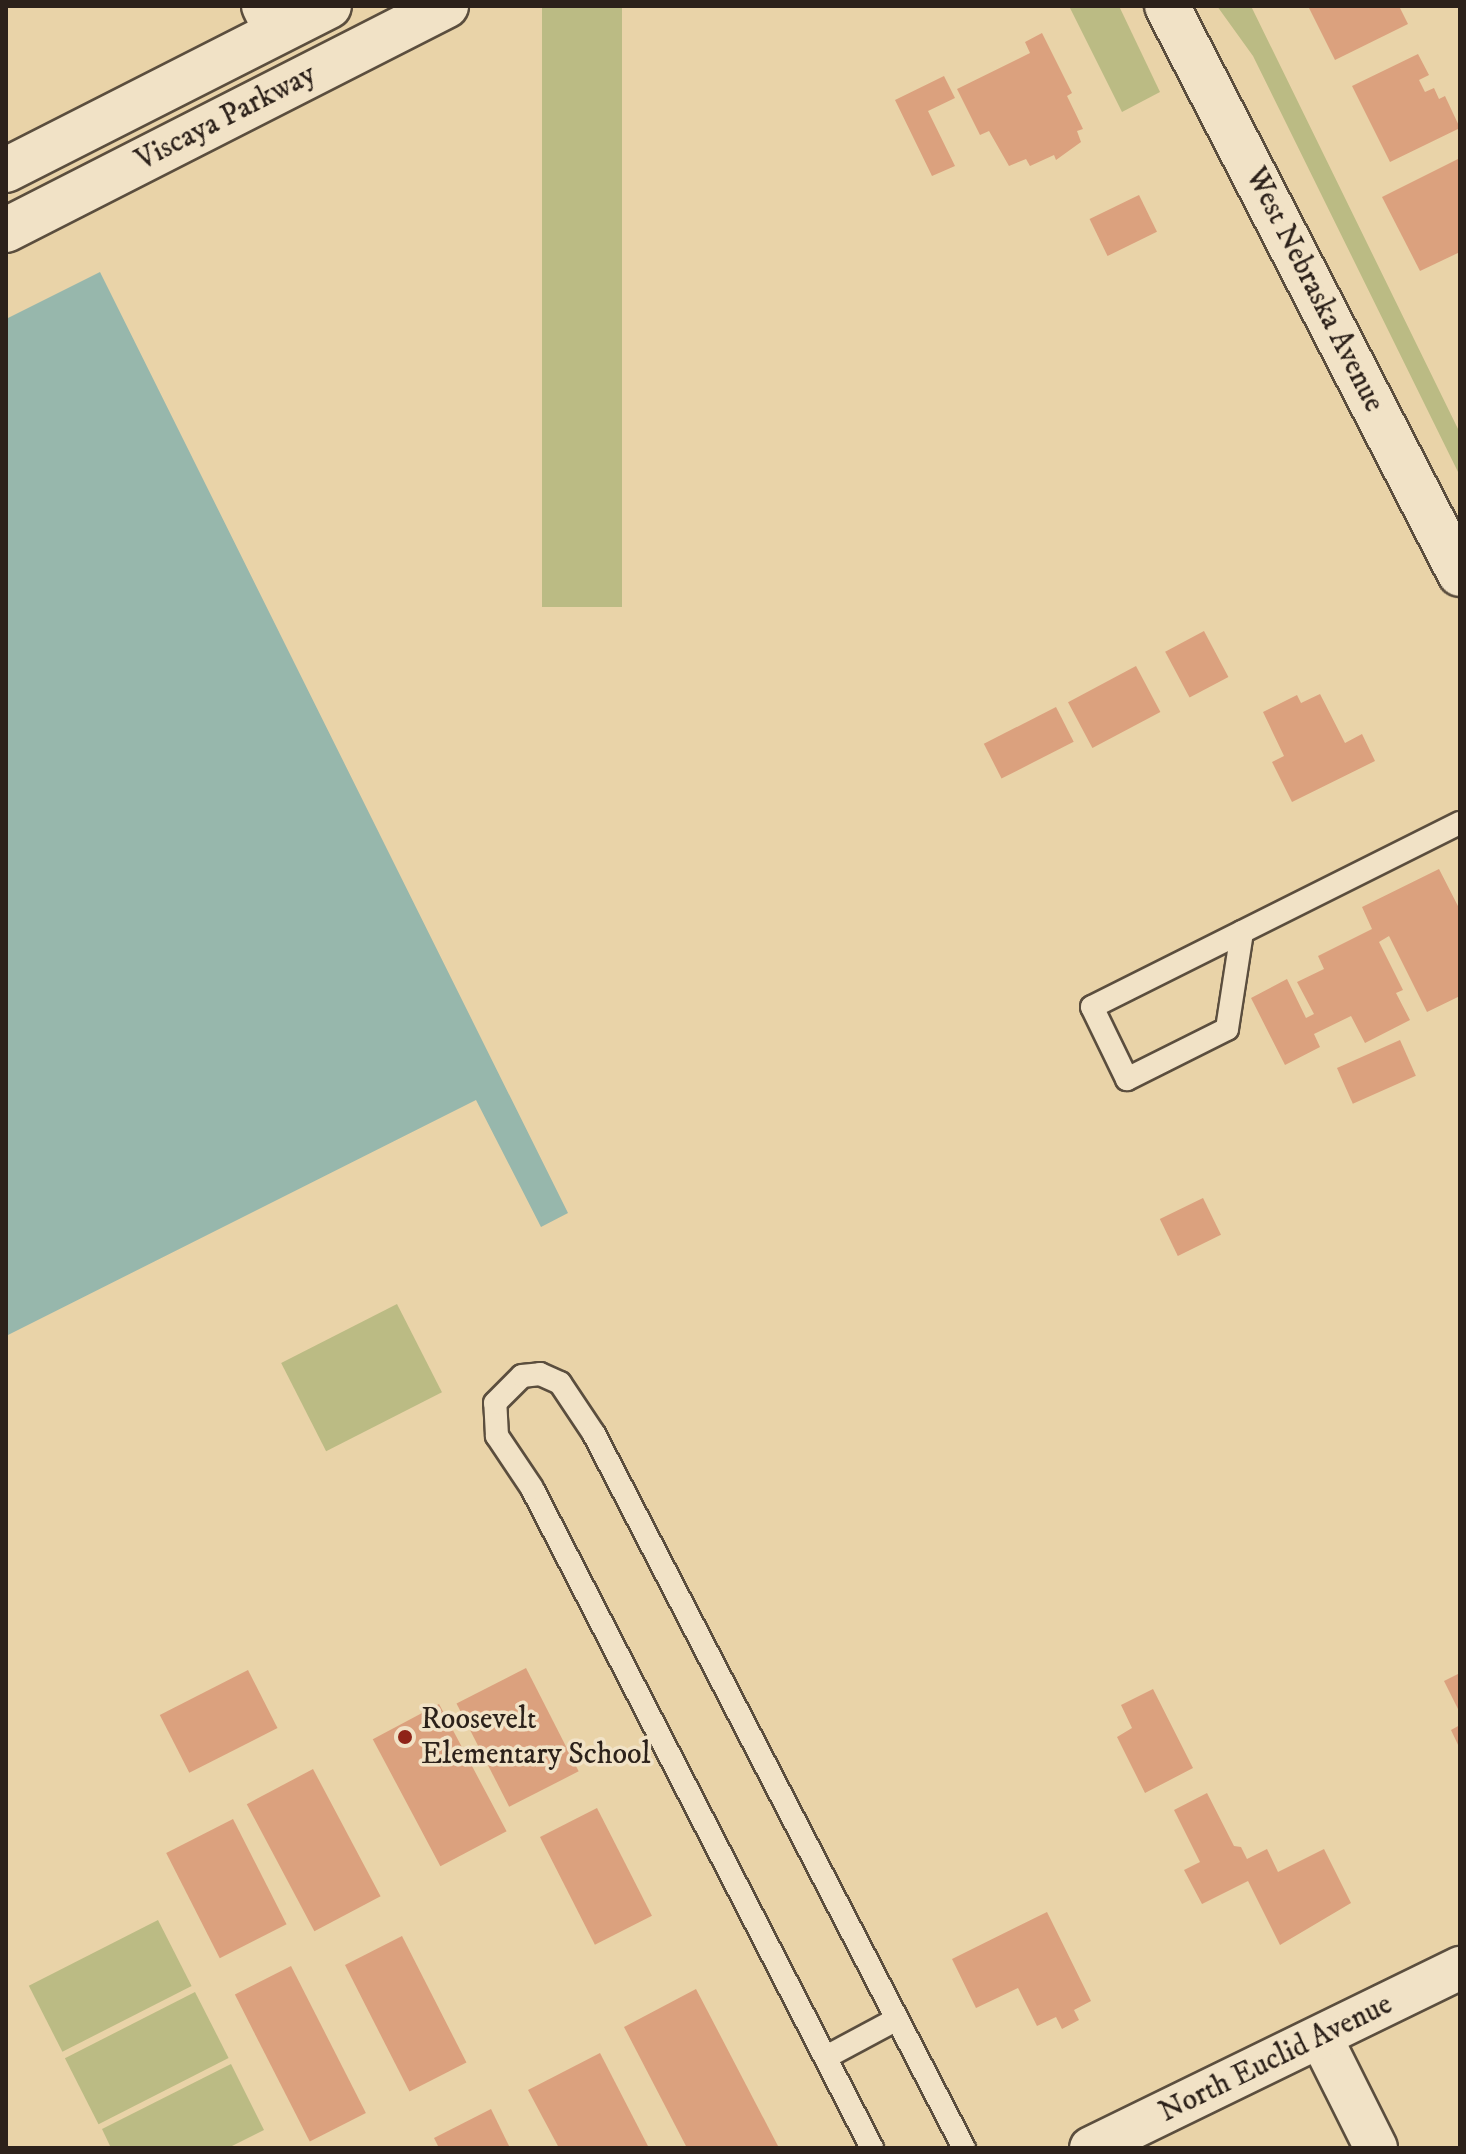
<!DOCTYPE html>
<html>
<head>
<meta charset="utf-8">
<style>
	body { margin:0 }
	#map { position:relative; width:1466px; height:2154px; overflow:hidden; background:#e9d3a8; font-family:"IM FELL DW Pica",serif }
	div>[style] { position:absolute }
	.green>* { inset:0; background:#bbbb84; transform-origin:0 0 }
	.water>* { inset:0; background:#97b7ac }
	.building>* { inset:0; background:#dba17e; transform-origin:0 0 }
	.roads { filter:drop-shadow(2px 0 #5b4e3e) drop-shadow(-2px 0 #5b4e3e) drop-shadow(0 2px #5b4e3e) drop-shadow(0 -2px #5b4e3e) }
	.lane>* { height:22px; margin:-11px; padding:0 11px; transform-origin:11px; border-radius:11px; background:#f1e2c6 }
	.street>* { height:42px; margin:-21px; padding:0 21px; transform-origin:21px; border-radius:21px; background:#f1e2c6 }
	.secondary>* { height:44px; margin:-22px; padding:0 22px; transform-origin:22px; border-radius:22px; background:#f1e2c6 }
	.dots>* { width:22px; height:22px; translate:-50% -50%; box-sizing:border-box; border:4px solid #f1e2c6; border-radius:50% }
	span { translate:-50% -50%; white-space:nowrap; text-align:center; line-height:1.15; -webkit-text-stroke:7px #f1e2c6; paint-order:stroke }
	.street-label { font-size:30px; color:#2c211a }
	.poi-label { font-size:30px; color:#2c211a }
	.left { translate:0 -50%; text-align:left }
	.frame { position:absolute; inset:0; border:8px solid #2c211a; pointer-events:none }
</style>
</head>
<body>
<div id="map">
	<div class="green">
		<div style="left:542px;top:6px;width:80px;height:601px"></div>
		<div style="clip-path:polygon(1069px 6px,1119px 6px,1160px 92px,1122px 112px)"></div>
		<div style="clip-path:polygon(1217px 6px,1251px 6px,1460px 433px,1460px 476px,1253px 56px)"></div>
		<div style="left:397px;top:1304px;width:99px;height:130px;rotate:63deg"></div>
		<div style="left:158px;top:1920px;width:74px;height:145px;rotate:63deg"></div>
		<div style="left:195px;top:1992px;width:74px;height:146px;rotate:63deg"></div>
		<div style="clip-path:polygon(231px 2064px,264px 2130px,228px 2148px,111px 2148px,102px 2129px)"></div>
	</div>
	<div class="water">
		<div style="clip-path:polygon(100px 272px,568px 1213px,541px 1227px,476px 1100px,6px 1336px,6px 319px)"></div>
	</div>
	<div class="building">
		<div style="clip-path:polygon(1308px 6px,1399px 6px,1408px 24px,1335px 60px)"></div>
		<div style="clip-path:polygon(1042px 33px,1072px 93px,1067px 96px,1083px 129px,1077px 131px,1081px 142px,1056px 160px,1054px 155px,1030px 166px,1026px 159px,1009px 166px,989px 131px,980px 135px,957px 89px,1030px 53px,1025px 42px)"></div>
		<div style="clip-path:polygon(1418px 54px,1429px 75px,1419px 80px,1425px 92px,1434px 88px,1439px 99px,1445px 96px,1460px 128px,1390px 162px,1352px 86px)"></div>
		<div style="clip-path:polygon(944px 76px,955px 98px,928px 111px,955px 166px,932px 176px,895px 100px)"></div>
		<div style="clip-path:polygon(1460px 158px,1460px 252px,1420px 271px,1382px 197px)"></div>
		<div style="left:1139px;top:195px;width:41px;height:55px;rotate:64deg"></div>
		<div style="left:1204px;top:631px;width:52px;height:44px;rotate:62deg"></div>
		<div style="left:1136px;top:666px;width:52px;height:77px;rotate:62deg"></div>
		<div style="clip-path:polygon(1320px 694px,1345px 743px,1362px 734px,1375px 761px,1292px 802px,1272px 762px,1284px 756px,1263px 712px,1297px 695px,1301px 703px)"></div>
		<div style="left:1056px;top:707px;width:39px;height:81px;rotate:63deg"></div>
		<div style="clip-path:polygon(1439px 869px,1460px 910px,1460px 996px,1427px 1012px,1389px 936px,1379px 942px,1403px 990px,1396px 993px,1410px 1020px,1365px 1043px,1351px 1016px,1314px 1034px,1320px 1047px,1285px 1065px,1251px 998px,1287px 979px,1306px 1018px,1314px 1014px,1297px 982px,1324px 969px,1318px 956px,1372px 929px,1362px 907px)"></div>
		<div style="left:1400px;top:1040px;width:39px;height:69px;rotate:66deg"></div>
		<div style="left:1203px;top:1198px;width:41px;height:48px;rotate:64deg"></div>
		<div style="left:526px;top:1668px;width:116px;height:78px;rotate:63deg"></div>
		<div style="left:248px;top:1670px;width:65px;height:99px;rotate:63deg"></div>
		<div style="clip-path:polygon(1460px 1673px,1460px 1713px,1444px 1681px)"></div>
		<div style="clip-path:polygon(1153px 1689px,1193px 1768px,1145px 1793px,1117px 1737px,1132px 1728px,1121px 1705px)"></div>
		<div style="left:439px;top:1704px;width:144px;height:75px;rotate:62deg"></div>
		<div style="clip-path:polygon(1460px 1725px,1460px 1749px,1451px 1730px)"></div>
		<div style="left:313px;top:1769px;width:144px;height:75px;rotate:62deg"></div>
		<div style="clip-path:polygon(1207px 1793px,1234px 1846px,1241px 1847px,1247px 1859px,1267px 1849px,1278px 1872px,1324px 1849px,1351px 1903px,1280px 1945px,1248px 1881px,1202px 1904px,1184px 1870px,1200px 1862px,1174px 1810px)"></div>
		<div style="left:597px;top:1808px;width:121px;height:64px;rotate:63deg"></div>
		<div style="left:233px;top:1819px;width:118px;height:75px;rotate:63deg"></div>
		<div style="clip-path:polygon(1047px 1912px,1091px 2001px,1074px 2010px,1079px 2020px,1062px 2029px,1056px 2017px,1037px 2026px,1018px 1988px,976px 2008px,952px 1959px)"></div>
		<div style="left:402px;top:1936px;width:142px;height:64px;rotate:63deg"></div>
		<div style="left:291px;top:1966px;width:165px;height:63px;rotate:63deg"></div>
		<div style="clip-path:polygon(696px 1989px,778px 2146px,775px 2148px,687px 2148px,624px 2027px)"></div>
		<div style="clip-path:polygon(600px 2053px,649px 2148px,559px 2148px,528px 2090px)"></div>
		<div style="clip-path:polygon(491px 2109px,510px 2148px,439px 2148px,434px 2138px)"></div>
	</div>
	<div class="roads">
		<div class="lane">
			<div style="left:1242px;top:932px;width:98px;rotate:98.8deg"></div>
			<div style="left:1227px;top:1029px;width:112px;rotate:153.4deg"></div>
			<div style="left:1127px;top:1079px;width:80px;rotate:-115.9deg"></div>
			<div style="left:1092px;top:1007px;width:411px;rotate:-26.6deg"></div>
			<div style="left:828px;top:2056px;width:78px;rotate:-28.2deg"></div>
			<div style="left:872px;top:2148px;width:742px;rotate:-117.26deg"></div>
			<div style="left:532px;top:1488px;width:63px;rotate:-123.9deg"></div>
			<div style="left:497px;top:1436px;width:33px;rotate:-93deg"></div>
			<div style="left:495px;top:1403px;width:38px;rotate:-45deg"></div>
			<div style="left:522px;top:1376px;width:18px;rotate:-6deg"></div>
			<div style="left:540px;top:1374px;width:22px;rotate:24deg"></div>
			<div style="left:560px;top:1383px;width:61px;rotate:56.3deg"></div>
			<div style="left:594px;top:1434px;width:804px;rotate:62.61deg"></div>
		</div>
		<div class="street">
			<div style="left:263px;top:6px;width:30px;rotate:64deg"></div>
			<div style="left:1321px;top:2038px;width:123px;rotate:63.4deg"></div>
			<div style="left:1091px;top:2148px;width:411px;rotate:-26deg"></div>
		</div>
		<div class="secondary">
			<div style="left:1167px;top:6px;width:639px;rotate:62.71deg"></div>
			<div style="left:6px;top:170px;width:362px;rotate:-26.9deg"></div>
			<div style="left:6px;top:230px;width:494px;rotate:-27deg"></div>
		</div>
	</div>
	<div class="dots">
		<div style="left:405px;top:1737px;background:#8f2418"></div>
	</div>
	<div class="street-label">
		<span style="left:226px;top:118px;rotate:-27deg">Viscaya Parkway</span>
		<span style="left:1314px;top:290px;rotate:63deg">West Nebraska Avenue</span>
		<span style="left:1276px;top:2059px;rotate:-26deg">North Euclid Avenue</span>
	</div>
	<div class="poi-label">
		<span class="left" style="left:421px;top:1737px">Roosevelt<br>Elementary School</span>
	</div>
	<div class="frame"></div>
</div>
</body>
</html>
